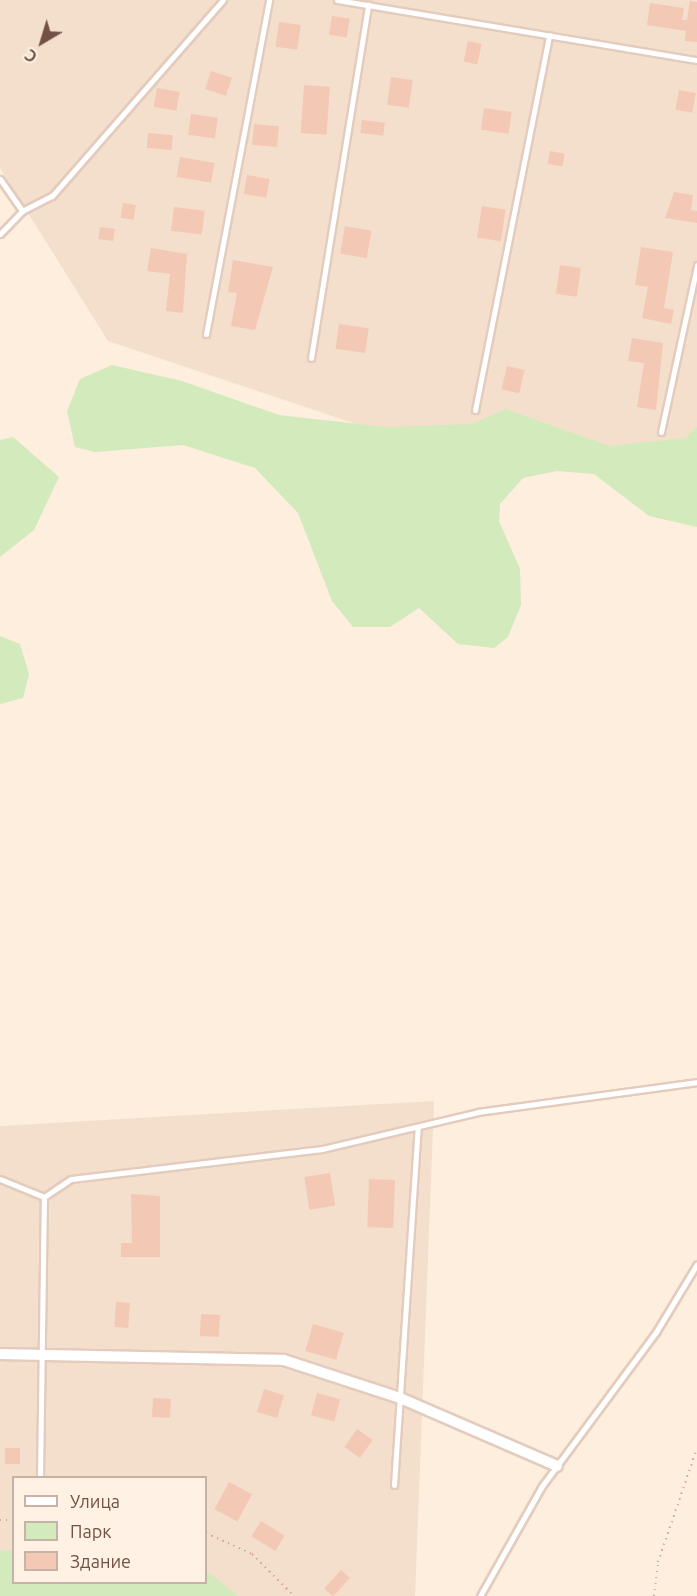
<!DOCTYPE html>
<html>
<head>
<meta charset="utf-8">
<style>
	body { margin:0 }
	#map { position:relative; width:697px; height:1596px; overflow:hidden; background:#fdeede; font-family:Ubuntu,sans-serif }
	div>[style] { position:absolute }
	.residential>* { inset:0; background:#f4dfcc }
	.green>* { inset:0; background:#d3eabd }
	.building>* { inset:0; background:#f3c8b5; transform-origin:0 0 }
	.path>* { height:2px; margin-top:-1px; transform-origin:0; background:repeating-linear-gradient(90deg,#d7ab99 0 1.5px,transparent 0 6px) }
	.roads { filter:drop-shadow(2px 0 #e3cbbd) drop-shadow(-2px 0 #e3cbbd) drop-shadow(0 2px #e3cbbd) drop-shadow(0 -2px #e3cbbd) }
	.service>* { height:5px; margin:-2.5px; padding:0 2.5px; transform-origin:2.5px; border-radius:2.5px; background:#fff }
	.minor>* { height:10px; margin:-5px; padding:0 5px; transform-origin:5px; border-radius:5px; background:#fff }
	span { translate:-50% -50%; white-space:nowrap; text-align:center; line-height:1.15; -webkit-text-stroke:5px #fff2e5; paint-order:stroke }
	.legend { position:absolute; left:12px; top:1476px; width:195px; height:108px; box-sizing:border-box; background:#fff2e5; border:2px solid #c7b2a5; margin:0; padding:8px 10px; list-style:none; font-size:18px; color:#735246 }
	.legend li { display:flex; align-items:center; gap:12px; height:30px }
	.legend b { width:30px; border:2px solid #c7b2a5 }
	.north { position:absolute; left:12px; top:12px; width:60px; height:60px; -webkit-text-stroke:4px #fff2e5; paint-order:stroke; rotate:218deg; font-size:16px; font-weight:700; line-height:24px; text-align:center; color:#735246 }
	.north::after { content:''; display:block; margin:auto; width:21px; height:27px; background:#735246; clip-path:polygon(50% 0,100% 100%,50% 72%,0 100%) }
</style>
</head>
<body>
<div id="map">
	<div class="residential">
		<div style="clip-path:polygon(0 0,697px 0,697px 480px,380px 432px,108px 341px,0 168px)"></div>
		<div style="clip-path:polygon(434px 1101px,415px 1596px,88px 1596px,206px 1582px,206px 1478px,14px 1478px,13px 1575px,0 1571px,0 1126px)"></div>
	</div>
	<div class="green">
		<div style="clip-path:polygon(112px 365px,182px 381px,279px 415px,385px 427px,472px 424px,505px 409px,610px 446px,685px 438px,697px 427px,697px 527px,649px 516px,594px 474px,557px 471px,523px 478px,500px 504px,499px 521px,520px 569px,521px 605px,508px 637px,494px 648px,458px 644px,419px 608px,390px 627px,353px 627px,332px 601px,298px 513px,255px 468px,183px 445px,95px 452px,75px 447px,67px 411px,80px 379px)"></div>
		<div style="clip-path:polygon(13px 437px,59px 477px,34px 530px,0 557px,0 440px)"></div>
		<div style="clip-path:polygon(0 636px,20px 644px,29px 674px,23px 698px,0 704px)"></div>
		<div style="clip-path:polygon(0 1550px,13px 1550px,14px 1582px,206px 1582px,206px 1570px,238px 1596px,0 1596px)"></div>
	</div>
	<div class="building">
		<div style="clip-path:polygon(690px 1px,697px 2px,697px 42px,685px 41px,686px 31px,647px 25px,650px 3px,684px 8px,682px 20px,687px 20px)"></div>
		<div style="left:332px;top:16px;width:18px;height:19px;rotate:9deg"></div>
		<div style="left:279px;top:22px;width:22px;height:25px;rotate:8deg"></div>
		<div style="left:468px;top:41px;width:14px;height:21px;rotate:12deg"></div>
		<div style="left:211px;top:71px;width:22px;height:19px;rotate:18deg"></div>
		<div style="left:391px;top:77px;width:22px;height:28px;rotate:8deg"></div>
		<div style="left:304px;top:85px;width:26px;height:48px;rotate:4deg"></div>
		<div style="left:157px;top:88px;width:23px;height:19px;rotate:10deg"></div>
		<div style="left:679px;top:90px;width:17px;height:20px;rotate:10deg"></div>
		<div style="left:484px;top:108px;width:28px;height:22px;rotate:8deg"></div>
		<div style="left:191px;top:114px;width:27px;height:21px;rotate:8deg"></div>
		<div style="left:362px;top:120px;width:23px;height:13px;rotate:7deg"></div>
		<div style="left:254px;top:124px;width:25px;height:21px;rotate:5deg"></div>
		<div style="left:148px;top:133px;width:25px;height:15px;rotate:5deg"></div>
		<div style="left:550px;top:151px;width:15px;height:13px;rotate:11deg"></div>
		<div style="left:180px;top:157px;width:35px;height:20px;rotate:10deg"></div>
		<div style="left:247px;top:175px;width:23px;height:19px;rotate:10deg"></div>
		<div style="clip-path:polygon(674px 192px,693px 195px,691px 210px,697px 211px,697px 223px,665px 218px)"></div>
		<div style="left:123px;top:203px;width:13px;height:15px;rotate:9deg"></div>
		<div style="left:482px;top:206px;width:24px;height:32px;rotate:9deg"></div>
		<div style="left:174px;top:207px;width:31px;height:24px;rotate:7deg"></div>
		<div style="left:345px;top:226px;width:27px;height:28px;rotate:10deg"></div>
		<div style="left:100px;top:227px;width:15px;height:12px;rotate:8deg"></div>
		<div style="clip-path:polygon(641px 247px,673px 252px,664px 308px,674px 310px,671px 324px,642px 318px,648px 287px,635px 285px)"></div>
		<div style="clip-path:polygon(151px 248px,187px 254px,183px 313px,166px 311px,170px 274px,147px 271px)"></div>
		<div style="clip-path:polygon(233px 260px,273px 267px,255px 330px,231px 326px,237px 293px,228px 292px)"></div>
		<div style="left:560px;top:265px;width:21px;height:29px;rotate:8deg"></div>
		<div style="left:339px;top:324px;width:30px;height:25px;rotate:8deg"></div>
		<div style="clip-path:polygon(632px 338px,663px 343px,656px 410px,637px 407px,644px 363px,628px 361px)"></div>
		<div style="left:507px;top:366px;width:18px;height:24px;rotate:13deg"></div>
		<div style="left:330px;top:1173px;width:33px;height:26px;rotate:81deg"></div>
		<div style="left:369px;top:1179px;width:26px;height:48px;rotate:2deg"></div>
		<div style="clip-path:polygon(131px 1194px,160px 1196px,160px 1257px,121px 1257px,121px 1243px,132px 1243px)"></div>
		<div style="left:116px;top:1302px;width:14px;height:25px;rotate:4deg"></div>
		<div style="left:201px;top:1314px;width:19px;height:22px;rotate:3deg"></div>
		<div style="left:313px;top:1324px;width:32px;height:28px;rotate:16deg"></div>
		<div style="left:264px;top:1389px;width:21px;height:24px;rotate:17deg"></div>
		<div style="left:317px;top:1393px;width:24px;height:23px;rotate:15deg"></div>
		<div style="left:153px;top:1398px;width:18px;height:19px;rotate:3deg"></div>
		<div style="left:357px;top:1429px;width:19px;height:22px;rotate:35deg"></div>
		<div style="left:5px;top:1448px;width:15px;height:16px"></div>
		<div style="left:229px;top:1482px;width:26px;height:31px;rotate:28deg"></div>
		<div style="left:261px;top:1521px;width:28px;height:18px;rotate:32deg"></div>
		<div style="left:341px;top:1570px;width:12px;height:25px;rotate:42deg"></div>
	</div>
	<div class="path">
		<div style="left:0;top:1520px;width:14px"></div>
		<div style="left:206px;top:1533px;width:51px;rotate:24.5deg"></div>
		<div style="left:252px;top:1554px;width:59px;rotate:45deg"></div>
		<div style="left:654px;top:1596px;width:34px;rotate:-83deg"></div>
		<div style="left:658px;top:1562px;width:120px;rotate:-71.1deg"></div>
	</div>
	<div class="roads">
		<div class="service">
			<div style="left:337px;top:0;width:365px;rotate:9.5deg"></div>
			<div style="left:0;top:179px;width:39px;rotate:55deg"></div>
			<div style="left:22px;top:211px;width:34px;rotate:-27deg"></div>
			<div style="left:52px;top:196px;width:260px;rotate:-48.9deg"></div>
			<div style="left:0;top:234px;width:32px;rotate:-46deg"></div>
			<div style="left:206px;top:334px;width:340px;rotate:-79.3deg"></div>
			<div style="left:311px;top:358px;width:358px;rotate:-80.8deg"></div>
			<div style="left:475px;top:410px;width:382px;rotate:-78.8deg"></div>
			<div style="left:661px;top:432px;width:171px;rotate:-77.8deg"></div>
			<div style="left:0;top:1179px;width:48px;rotate:22.2deg"></div>
			<div style="left:44px;top:1197px;width:32px;rotate:-34deg"></div>
			<div style="left:71px;top:1179px;width:253px;rotate:-6.8deg"></div>
			<div style="left:322px;top:1149px;width:160px;rotate:-13.3deg"></div>
			<div style="left:478px;top:1112px;width:221px;rotate:-7.8deg"></div>
			<div style="left:40px;top:1478px;width:281px;rotate:-89.2deg"></div>
			<div style="left:394px;top:1485px;width:358px;rotate:-86.2deg"></div>
			<div style="left:480px;top:1596px;width:126px;rotate:-60.6deg"></div>
			<div style="left:542px;top:1486px;width:192px;rotate:-53.5deg"></div>
			<div style="left:656px;top:1332px;width:79px;rotate:-58.9deg"></div>
		</div>
		<div class="minor">
			<div style="left:0;top:1354px;width:284px;rotate:1.2deg"></div>
			<div style="left:284px;top:1360px;width:122px;rotate:18.1deg"></div>
			<div style="left:400px;top:1398px;width:171px;rotate:23.4deg"></div>
		</div>
	</div>
	<ul class="legend">
	<li><b style="height:8px;background:#fff"></b>Улица</li>
	<li><b style="height:16px;background:#d3eabd"></b>Парк</li>
	<li><b style="height:16px;background:#f3c8b5"></b>Здание</li>
	</ul>
	<div class="north">С</div>
</div>
</body>
</html>
